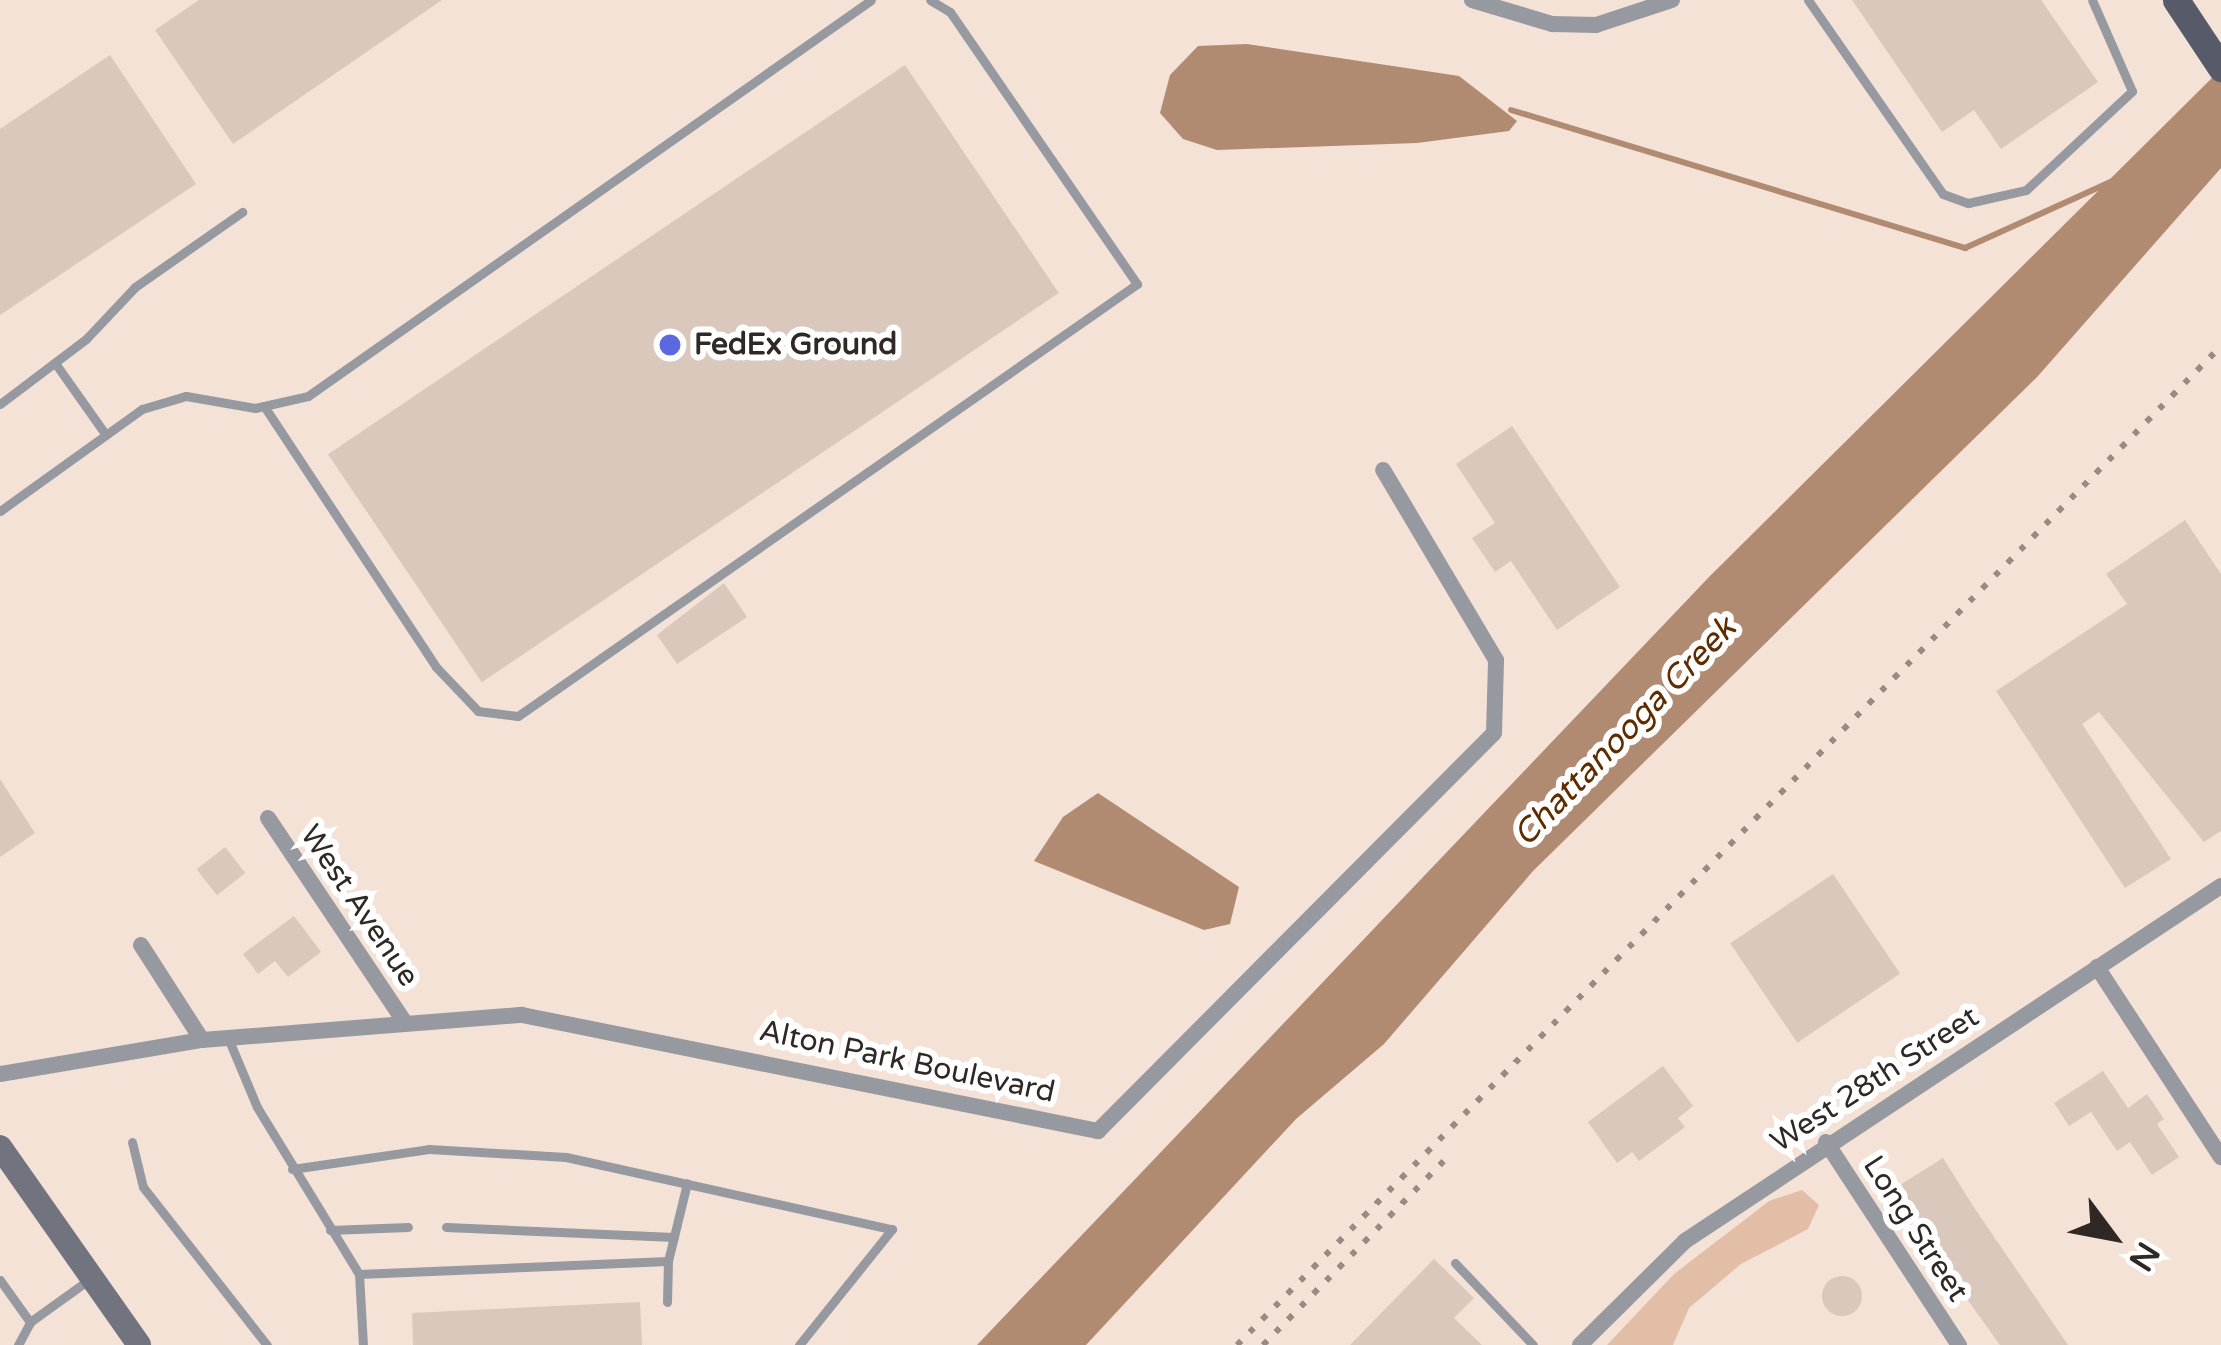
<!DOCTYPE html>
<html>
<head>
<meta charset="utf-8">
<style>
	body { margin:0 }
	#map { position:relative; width:2221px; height:1345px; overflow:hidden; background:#f5e2d6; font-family:"Varela Round",sans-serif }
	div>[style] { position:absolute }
	.green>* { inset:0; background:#e3bea7 }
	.water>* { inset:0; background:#b18a72 }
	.stream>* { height:6px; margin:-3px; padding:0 3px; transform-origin:3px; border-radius:3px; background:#b18a72 }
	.building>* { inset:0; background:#dac8bc; transform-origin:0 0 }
	.round { border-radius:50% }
	.service>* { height:9px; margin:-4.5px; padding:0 4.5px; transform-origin:4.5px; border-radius:4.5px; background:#9799a1 }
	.minor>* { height:16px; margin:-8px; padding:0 8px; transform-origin:8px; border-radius:8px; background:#9799a1 }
	.secondary>* { height:24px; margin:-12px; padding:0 12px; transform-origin:12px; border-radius:12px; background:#71747f }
	.primary>* { height:27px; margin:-13.5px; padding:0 13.5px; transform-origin:13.5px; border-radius:13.5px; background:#575a68 }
	.rail>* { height:6px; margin-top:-3px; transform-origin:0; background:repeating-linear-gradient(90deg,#998b83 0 6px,transparent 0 18px) }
	.dots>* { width:33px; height:33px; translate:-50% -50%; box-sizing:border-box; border:6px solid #fff; border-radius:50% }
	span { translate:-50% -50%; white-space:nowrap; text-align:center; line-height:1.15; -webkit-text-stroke:12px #fff; paint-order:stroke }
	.poi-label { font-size:30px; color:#2f2824; font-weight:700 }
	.left { translate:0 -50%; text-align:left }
	.street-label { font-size:30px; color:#2f2824 }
	.water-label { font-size:33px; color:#5e2c00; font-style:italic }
	.north { position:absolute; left:2053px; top:1177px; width:120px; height:120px; -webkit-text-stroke:9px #fff; paint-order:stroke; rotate:122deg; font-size:33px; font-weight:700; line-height:48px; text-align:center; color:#2f2824 }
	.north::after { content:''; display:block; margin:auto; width:42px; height:54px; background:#2f2824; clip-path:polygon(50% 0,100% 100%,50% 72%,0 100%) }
</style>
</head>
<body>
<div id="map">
	<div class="green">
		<div style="clip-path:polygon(1802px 1190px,1819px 1205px,1808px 1229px,1741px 1264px,1689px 1308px,1673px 1345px,1607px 1345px,1674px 1274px,1769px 1201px)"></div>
	</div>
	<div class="water">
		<div style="clip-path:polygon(1247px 44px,1459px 76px,1517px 121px,1509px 131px,1417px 143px,1217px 150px,1183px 139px,1160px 113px,1170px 75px,1198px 46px)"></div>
		<div style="clip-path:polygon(2221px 69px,2221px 168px,2038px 376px,1533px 871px,1384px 1044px,1296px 1119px,1086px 1345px,977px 1345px,1710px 576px)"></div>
		<div style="clip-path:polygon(1098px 793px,1239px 887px,1230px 924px,1204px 930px,1034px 861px,1063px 817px)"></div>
	</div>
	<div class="stream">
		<div style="left:1511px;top:110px;width:475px;rotate:16.9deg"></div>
		<div style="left:1965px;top:248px;width:167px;rotate:-24.4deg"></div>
	</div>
	<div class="building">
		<div style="clip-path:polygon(199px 0,442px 0,233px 144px,155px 30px)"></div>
		<div style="clip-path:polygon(1852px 0,2041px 0,2098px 82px,2001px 149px,1974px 110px,1942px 132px)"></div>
		<div style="clip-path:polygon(110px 55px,196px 184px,0 315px,0 129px)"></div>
		<div style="left:905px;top:65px;width:275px;height:696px;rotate:56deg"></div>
		<div style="clip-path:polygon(1512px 426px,1620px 587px,1557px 630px,1511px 561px,1495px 572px,1472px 538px,1495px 523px,1456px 464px)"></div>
		<div style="clip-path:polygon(2185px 520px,2221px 574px,2221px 831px,2204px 842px,2099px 712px,2082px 724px,2171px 859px,2125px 888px,1996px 691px,2127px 604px,2106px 574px)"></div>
		<div style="clip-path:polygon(724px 583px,747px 617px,677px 664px,657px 635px)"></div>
		<div style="clip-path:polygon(0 779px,35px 833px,0 857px)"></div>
		<div style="left:225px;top:847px;width:33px;height:36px;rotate:52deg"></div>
		<div style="left:1833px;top:874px;width:120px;height:124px;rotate:56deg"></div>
		<div style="clip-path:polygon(294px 916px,321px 952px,288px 977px,275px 961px,258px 974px,243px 954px)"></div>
		<div style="clip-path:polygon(1663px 1066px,1693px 1106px,1678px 1118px,1685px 1127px,1639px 1161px,1632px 1152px,1617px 1163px,1588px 1122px)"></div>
		<div style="clip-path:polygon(2103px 1071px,2128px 1108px,2147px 1094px,2164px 1119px,2157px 1124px,2179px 1157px,2152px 1175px,2130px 1142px,2117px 1151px,2091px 1112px,2069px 1126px,2054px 1103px)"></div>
		<div style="clip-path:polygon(1943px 1158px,1975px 1209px,2068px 1345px,2000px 1345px,1964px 1295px,1900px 1185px)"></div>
		<div style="clip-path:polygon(1434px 1259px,1474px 1298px,1454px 1318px,1482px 1345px,1350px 1345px)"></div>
		<div class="round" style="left:1822px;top:1276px;width:40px;height:40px"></div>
		<div style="clip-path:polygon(640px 1302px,642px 1345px,413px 1345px,412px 1313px)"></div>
	</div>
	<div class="service">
		<div style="left:1808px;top:0;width:236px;rotate:55.2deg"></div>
		<div style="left:1943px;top:194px;width:27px;rotate:20deg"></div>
		<div style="left:1968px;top:203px;width:59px;rotate:-12.6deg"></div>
		<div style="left:2026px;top:190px;width:145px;rotate:-43deg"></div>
		<div style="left:2132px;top:91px;width:99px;rotate:-113.7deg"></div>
		<div style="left:55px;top:363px;width:88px;rotate:54.7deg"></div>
		<div style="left:0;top:404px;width:108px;rotate:-37.1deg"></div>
		<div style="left:86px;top:339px;width:71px;rotate:-46.7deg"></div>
		<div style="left:135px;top:287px;width:131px;rotate:-35deg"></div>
		<div style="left:264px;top:406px;width:313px;rotate:56.6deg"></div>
		<div style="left:436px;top:667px;width:61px;rotate:46.3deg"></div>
		<div style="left:478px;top:711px;width:40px;rotate:7.1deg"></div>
		<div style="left:518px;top:716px;width:755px;rotate:-34.91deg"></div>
		<div style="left:1137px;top:284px;width:330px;rotate:-124.5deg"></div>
		<div style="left:950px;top:12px;width:23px;rotate:-149deg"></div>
		<div style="left:0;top:511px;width:175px;rotate:-35.7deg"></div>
		<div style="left:142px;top:409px;width:46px;rotate:-16.5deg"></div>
		<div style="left:186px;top:396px;width:70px;rotate:9.9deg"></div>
		<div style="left:255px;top:408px;width:54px;rotate:-12.8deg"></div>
		<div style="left:308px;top:396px;width:688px;rotate:-35.12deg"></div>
		<div style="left:228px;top:1038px;width:75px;rotate:67.2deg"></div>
		<div style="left:257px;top:1107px;width:196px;rotate:58.6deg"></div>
		<div style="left:359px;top:1274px;width:71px;rotate:86.8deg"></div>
		<div style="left:132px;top:1142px;width:46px;rotate:76.3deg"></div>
		<div style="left:143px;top:1187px;width:201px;rotate:51.9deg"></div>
		<div style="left:292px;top:1169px;width:138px;rotate:-8.3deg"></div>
		<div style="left:429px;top:1149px;width:137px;rotate:3.3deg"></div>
		<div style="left:566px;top:1157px;width:334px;rotate:12.5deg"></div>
		<div style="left:892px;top:1229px;width:149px;rotate:128.7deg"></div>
		<div style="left:446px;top:1227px;width:228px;rotate:2.5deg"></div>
		<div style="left:330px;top:1230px;width:78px;rotate:-2.2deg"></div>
		<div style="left:668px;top:1261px;width:80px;rotate:-76.3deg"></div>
		<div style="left:1455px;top:1263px;width:113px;rotate:46.4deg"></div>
		<div style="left:359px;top:1274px;width:309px;rotate:-2.4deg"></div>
		<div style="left:668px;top:1261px;width:41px;rotate:91.4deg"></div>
		<div style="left:0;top:1280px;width:52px;rotate:54.5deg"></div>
		<div style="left:30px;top:1322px;width:70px;rotate:-35.7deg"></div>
		<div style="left:18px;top:1345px;width:26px;rotate:-62deg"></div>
	</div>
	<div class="minor">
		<div style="left:1472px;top:0;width:84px;rotate:16.7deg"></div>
		<div style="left:1552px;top:24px;width:44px;rotate:1.3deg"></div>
		<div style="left:1596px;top:25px;width:80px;rotate:-18.2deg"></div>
		<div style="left:268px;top:818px;width:247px;rotate:56.2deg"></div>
		<div style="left:141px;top:945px;width:113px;rotate:57.3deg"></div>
		<div style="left:2097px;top:967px;width:227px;rotate:56.9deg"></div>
		<div style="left:0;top:1074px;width:205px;rotate:-9.6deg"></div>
		<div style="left:202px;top:1040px;width:321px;rotate:-4.5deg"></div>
		<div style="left:522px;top:1015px;width:588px;rotate:11.39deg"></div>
		<div style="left:1098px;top:1131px;width:561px;rotate:-45.14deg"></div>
		<div style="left:1494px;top:733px;width:73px;rotate:-88.4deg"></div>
		<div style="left:1496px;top:660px;width:221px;rotate:-120.7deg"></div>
		<div style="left:1826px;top:1142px;width:243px;rotate:56.8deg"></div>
		<div style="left:1580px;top:1345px;width:148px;rotate:-44.7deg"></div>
		<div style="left:1685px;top:1241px;width:643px;rotate:-33.52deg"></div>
	</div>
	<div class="secondary">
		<div style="left:0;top:1147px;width:242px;rotate:54.9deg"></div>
	</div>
	<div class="primary">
		<div style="left:2176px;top:0;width:82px;rotate:56.5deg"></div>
	</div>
	<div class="rail">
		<div style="left:1237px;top:1345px;width:1402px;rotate:-45.43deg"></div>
		<div style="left:1263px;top:1345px;width:264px;rotate:-45.5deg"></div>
	</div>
	<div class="dots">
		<div style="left:670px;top:345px;background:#5c68df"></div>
	</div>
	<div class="poi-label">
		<span class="left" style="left:694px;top:345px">FedEx Ground</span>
	</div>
	<div class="street-label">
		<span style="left:359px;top:906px;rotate:56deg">West Avenue</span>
		<span style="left:907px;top:1062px;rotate:12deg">Alton Park Boulevard</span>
		<span style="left:1875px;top:1080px;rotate:-33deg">West 28th Street</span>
		<span style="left:1915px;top:1229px;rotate:57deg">Long Street</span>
	</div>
	<div class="water-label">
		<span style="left:1625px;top:732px;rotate:-46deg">Chattanooga Creek</span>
	</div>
	<div class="north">N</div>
</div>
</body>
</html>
